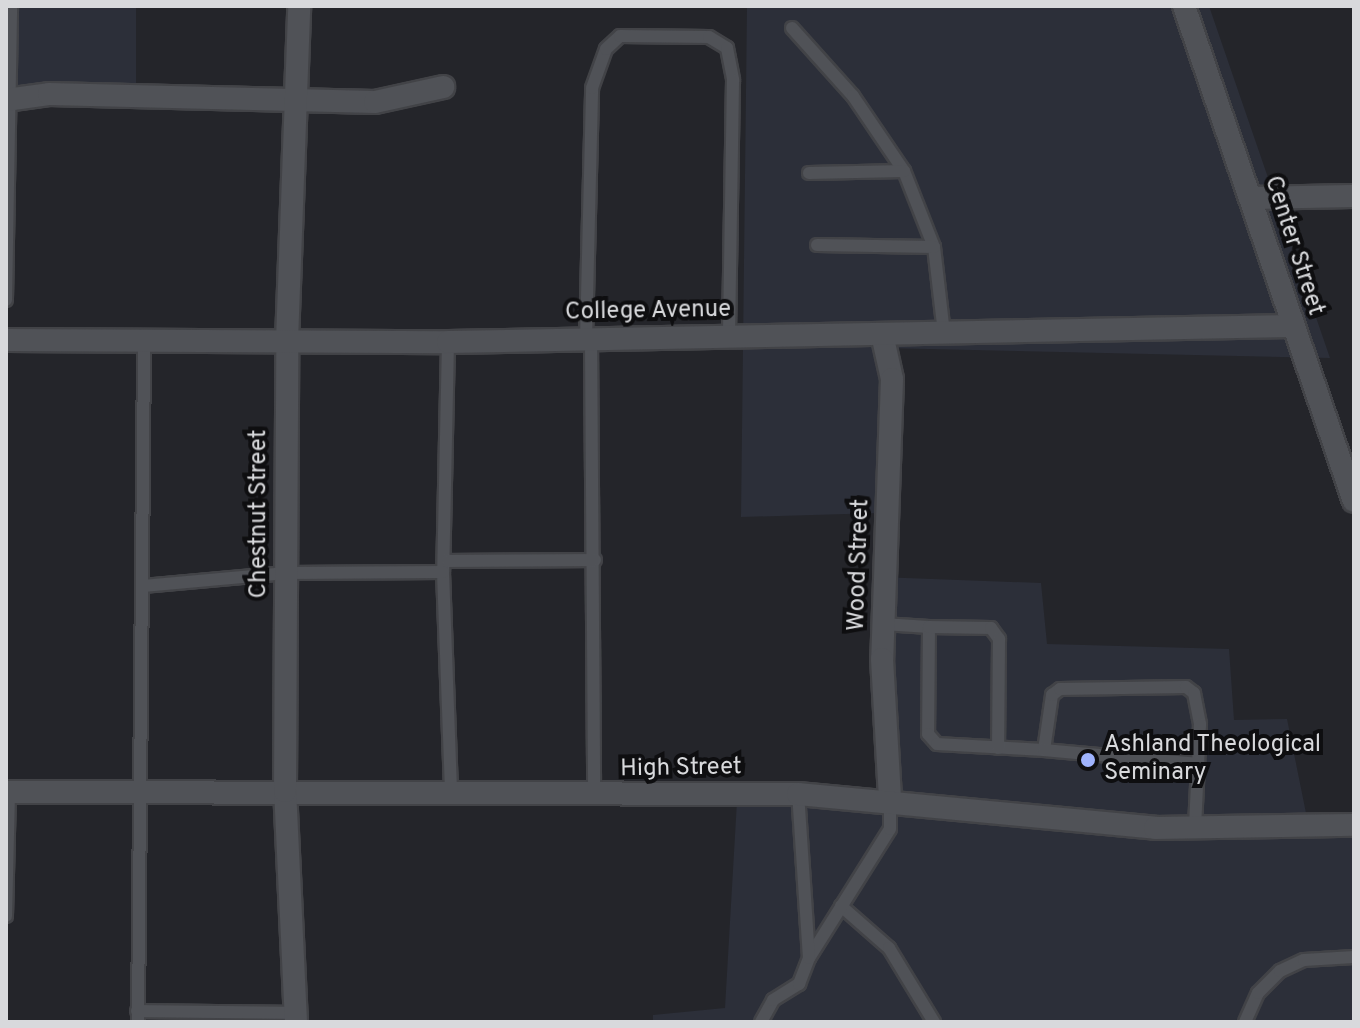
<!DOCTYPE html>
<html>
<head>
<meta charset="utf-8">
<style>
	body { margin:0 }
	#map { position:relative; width:1360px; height:1028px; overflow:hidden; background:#24252a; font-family:Overpass,sans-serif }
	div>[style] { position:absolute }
	.built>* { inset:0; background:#2c2f39; transform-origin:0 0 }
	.roads { filter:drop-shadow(2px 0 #424347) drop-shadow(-2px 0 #424347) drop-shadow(0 2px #424347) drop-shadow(0 -2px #424347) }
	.service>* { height:12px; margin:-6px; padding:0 6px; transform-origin:6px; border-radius:6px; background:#505257 }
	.minor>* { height:22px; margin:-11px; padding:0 11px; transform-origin:11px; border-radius:11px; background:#505257 }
	.tertiary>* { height:22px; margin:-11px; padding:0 11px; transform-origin:11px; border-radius:11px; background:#505257 }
	.secondary>* { height:22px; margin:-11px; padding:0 11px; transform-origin:11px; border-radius:11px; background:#505257 }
	.dots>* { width:22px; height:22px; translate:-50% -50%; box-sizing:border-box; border:4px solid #0e0e10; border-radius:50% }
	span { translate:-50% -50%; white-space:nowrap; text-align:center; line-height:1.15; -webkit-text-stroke:8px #0e0e10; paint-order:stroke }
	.street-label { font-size:24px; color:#d8d9dc }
	.poi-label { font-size:24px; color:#d8d9dc }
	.left { translate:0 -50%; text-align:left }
	.frame { position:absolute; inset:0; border:8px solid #d8d9dc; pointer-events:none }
</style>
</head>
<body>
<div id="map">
	<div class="built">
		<div style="left:6px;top:6px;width:130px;height:99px"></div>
		<div style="clip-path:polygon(747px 6px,1209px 6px,1330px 358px,883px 348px,879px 513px,741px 517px)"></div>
		<div style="clip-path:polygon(879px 577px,1041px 583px,1047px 644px,1229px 649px,1234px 720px,1287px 719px,1307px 818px,1354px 819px,1354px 1022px,653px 1022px,653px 1015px,725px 1008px,737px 801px,880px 800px)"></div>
	</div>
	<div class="roads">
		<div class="service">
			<div style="left:792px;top:28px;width:91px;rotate:48.1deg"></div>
			<div style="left:853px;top:96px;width:91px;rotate:55.8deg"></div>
			<div style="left:904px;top:171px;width:82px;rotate:68.5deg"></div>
			<div style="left:934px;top:247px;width:88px;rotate:83.4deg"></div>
			<div style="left:809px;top:173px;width:95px;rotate:-1.2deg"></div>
			<div style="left:817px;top:245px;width:117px;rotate:1deg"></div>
			<div style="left:6px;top:300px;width:294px;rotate:-89deg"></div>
			<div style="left:586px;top:339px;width:251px;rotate:-88.6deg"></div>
			<div style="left:592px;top:88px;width:41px;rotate:-70.3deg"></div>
			<div style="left:606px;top:49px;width:19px;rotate:-43deg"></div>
			<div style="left:620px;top:36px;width:89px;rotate:0.6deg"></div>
			<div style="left:709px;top:37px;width:21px;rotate:31deg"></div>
			<div style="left:727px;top:48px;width:33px;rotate:79deg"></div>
			<div style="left:733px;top:80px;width:256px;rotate:90.9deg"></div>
			<div style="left:591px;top:339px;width:456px;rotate:89.6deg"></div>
			<div style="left:448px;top:342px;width:230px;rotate:91.2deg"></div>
			<div style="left:443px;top:572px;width:222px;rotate:87.9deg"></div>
			<div style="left:448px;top:561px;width:147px;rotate:-0.4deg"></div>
			<div style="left:143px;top:586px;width:144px;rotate:-5.2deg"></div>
			<div style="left:286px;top:573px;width:157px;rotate:-0.4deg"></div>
			<div style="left:883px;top:624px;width:46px;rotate:3.7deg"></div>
			<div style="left:929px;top:627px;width:107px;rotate:90.5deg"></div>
			<div style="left:928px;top:734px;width:13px;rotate:48deg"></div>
			<div style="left:937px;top:744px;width:107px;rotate:3.2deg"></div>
			<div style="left:1044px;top:750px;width:56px;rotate:-81.7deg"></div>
			<div style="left:1052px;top:695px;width:10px;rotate:-37deg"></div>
			<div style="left:1060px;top:689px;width:126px;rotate:-0.9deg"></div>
			<div style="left:1186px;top:687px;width:10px;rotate:37deg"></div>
			<div style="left:1194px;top:693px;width:32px;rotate:79deg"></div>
			<div style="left:1200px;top:724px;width:104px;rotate:92.8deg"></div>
			<div style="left:929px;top:627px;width:62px;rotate:0.9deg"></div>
			<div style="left:991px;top:628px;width:14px;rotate:54deg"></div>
			<div style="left:999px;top:639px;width:109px;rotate:90.5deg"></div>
			<div style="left:1044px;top:750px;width:155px;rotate:5.2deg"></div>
			<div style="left:841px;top:906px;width:64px;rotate:41.2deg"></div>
			<div style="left:889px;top:948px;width:87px;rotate:58.7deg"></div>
			<div style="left:6px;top:916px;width:124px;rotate:-88.6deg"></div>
			<div style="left:809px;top:958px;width:152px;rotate:-57.9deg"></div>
			<div style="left:890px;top:829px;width:31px;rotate:-90deg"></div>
			<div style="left:137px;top:1011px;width:160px;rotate:0.7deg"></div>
			<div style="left:138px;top:1022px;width:679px;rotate:-89.49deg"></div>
			<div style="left:761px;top:1022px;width:25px;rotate:-61deg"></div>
			<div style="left:773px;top:1000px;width:31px;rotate:-32deg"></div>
			<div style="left:799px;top:984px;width:28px;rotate:-69deg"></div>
			<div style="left:809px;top:958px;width:164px;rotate:-93.8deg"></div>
			<div style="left:1245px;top:1022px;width:32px;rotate:-66deg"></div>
			<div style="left:1258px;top:993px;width:31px;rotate:-45deg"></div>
			<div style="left:1280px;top:971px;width:26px;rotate:-25deg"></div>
			<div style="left:1304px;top:960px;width:50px;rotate:-3.4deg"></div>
		</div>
		<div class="minor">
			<div style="left:6px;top:100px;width:43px;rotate:-7.9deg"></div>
			<div style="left:49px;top:94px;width:326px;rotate:1.4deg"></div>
			<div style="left:375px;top:102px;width:70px;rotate:-12.4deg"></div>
			<div style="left:1251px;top:198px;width:103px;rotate:-1.1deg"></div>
			<div style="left:882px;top:334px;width:46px;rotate:77.5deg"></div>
			<div style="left:892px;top:379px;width:280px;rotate:92deg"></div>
			<div style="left:882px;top:659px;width:139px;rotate:86.7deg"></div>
			<div style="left:6px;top:792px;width:792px;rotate:0.14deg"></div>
			<div style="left:798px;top:794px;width:359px;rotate:5.4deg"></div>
			<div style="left:1155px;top:828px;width:199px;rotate:-0.9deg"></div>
			<div style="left:296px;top:1022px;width:231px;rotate:-92.7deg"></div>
			<div style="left:285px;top:791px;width:450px;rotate:-89.7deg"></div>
			<div style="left:287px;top:341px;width:335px;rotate:-87.9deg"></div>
		</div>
		<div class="tertiary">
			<div style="left:6px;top:340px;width:442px;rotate:0.3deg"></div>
			<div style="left:448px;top:342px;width:843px;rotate:-1.09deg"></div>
		</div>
		<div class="secondary">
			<div style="left:1184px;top:6px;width:523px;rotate:71.05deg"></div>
		</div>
	</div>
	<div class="dots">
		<div style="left:1088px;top:760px;background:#9fb3fd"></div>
	</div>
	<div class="street-label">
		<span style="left:1293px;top:246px;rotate:72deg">Center Street</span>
		<span style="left:648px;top:312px;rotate:-1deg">College Avenue</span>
		<span style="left:260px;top:514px;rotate:-90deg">Chestnut Street</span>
		<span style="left:860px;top:565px;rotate:-88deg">Wood Street</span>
		<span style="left:681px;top:769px;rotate:-1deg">High Street</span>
	</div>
	<div class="poi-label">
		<span class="left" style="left:1104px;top:760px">Ashland Theological<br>Seminary</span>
	</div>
	<div class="frame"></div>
</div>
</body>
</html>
